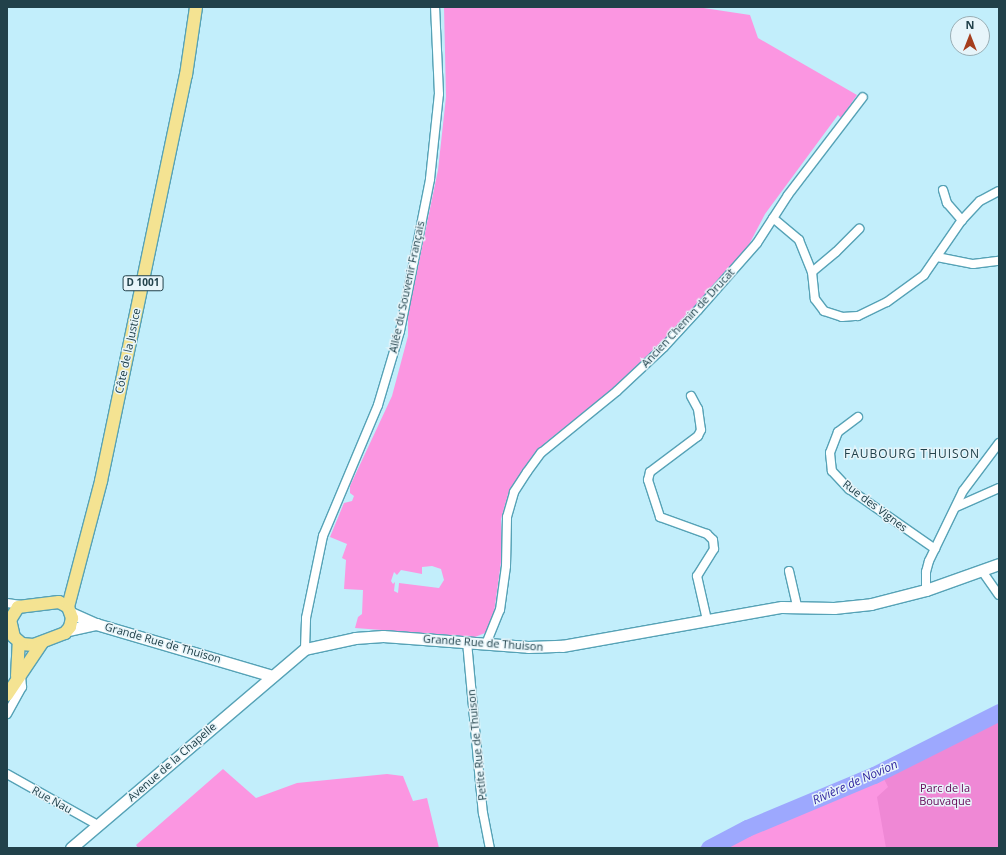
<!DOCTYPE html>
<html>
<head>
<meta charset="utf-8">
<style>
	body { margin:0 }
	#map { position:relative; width:1006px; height:855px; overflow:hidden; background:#c2eefb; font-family:"Open Sans",sans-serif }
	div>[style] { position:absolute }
	.green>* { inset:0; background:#fb96e1 }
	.forest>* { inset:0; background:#ef88d5 }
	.river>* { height:17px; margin:-8.5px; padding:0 8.5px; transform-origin:8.5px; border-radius:8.5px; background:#9da8fe }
	.roads { filter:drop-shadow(1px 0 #56a2b6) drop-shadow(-1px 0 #56a2b6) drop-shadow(0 1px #56a2b6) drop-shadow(0 -1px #56a2b6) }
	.street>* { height:8px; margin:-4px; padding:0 4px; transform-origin:4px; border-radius:4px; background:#fff }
	.secondary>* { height:11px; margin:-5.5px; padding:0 5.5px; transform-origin:5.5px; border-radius:5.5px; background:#fff }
	.primary>* { height:12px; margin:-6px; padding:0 6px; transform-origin:6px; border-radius:6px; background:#f4e392 }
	span { translate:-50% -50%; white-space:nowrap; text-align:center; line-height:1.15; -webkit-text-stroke:3px #e7f5fa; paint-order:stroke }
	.shield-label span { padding:1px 3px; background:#e7f5fa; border:1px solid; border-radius:3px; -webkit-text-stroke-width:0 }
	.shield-label { font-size:10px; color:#21414a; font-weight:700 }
	.street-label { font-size:11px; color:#21414a }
	.park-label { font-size:11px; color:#640354 }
	.neighbourhood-label { font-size:12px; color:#21414a; letter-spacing:1px }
	.water-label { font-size:12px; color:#3429a2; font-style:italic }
	.frame { position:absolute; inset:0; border:8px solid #21414a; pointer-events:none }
	.north { position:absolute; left:950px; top:16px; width:40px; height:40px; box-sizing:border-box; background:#e7f5fa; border:1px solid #98adb4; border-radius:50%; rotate:0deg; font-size:11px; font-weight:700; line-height:16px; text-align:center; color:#21414a }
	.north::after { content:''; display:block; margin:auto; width:14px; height:18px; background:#a53e1d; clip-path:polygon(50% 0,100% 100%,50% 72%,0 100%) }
</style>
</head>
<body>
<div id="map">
	<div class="green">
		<div style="clip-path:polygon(evenodd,444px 7px,697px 7px,750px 15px,758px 38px,857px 95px,841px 118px,838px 115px,765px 214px,744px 254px,655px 355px,546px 442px,532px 457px,508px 494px,501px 519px,502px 555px,493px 620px,485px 633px,475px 637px,355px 628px,358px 617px,362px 614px,363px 590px,344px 589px,346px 560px,342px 558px,347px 544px,330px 537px,344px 503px,352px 501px,354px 496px,350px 493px,350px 486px,392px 396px,408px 336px,408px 315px,438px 170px,446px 97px,444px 7px,432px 566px,441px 569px,444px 580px,439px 588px,399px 583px,398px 593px,394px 591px,395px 582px,393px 584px,391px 581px,394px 572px,397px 575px,401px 570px,422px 574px,422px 567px,432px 566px)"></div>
		<div style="clip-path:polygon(999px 709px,999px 848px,698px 848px,745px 825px,872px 772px)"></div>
		<div style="clip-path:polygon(223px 769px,256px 798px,297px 783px,387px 774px,403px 776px,413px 801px,427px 798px,439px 848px,138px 848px,136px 845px)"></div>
	</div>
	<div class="forest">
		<div style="clip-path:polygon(999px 721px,999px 848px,886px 848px,877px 797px,888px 787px,883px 777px)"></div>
	</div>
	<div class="river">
		<div style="left:709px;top:848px;width:43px;rotate:-27.8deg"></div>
		<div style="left:747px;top:828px;width:138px;rotate:-22.7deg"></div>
		<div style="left:874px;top:775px;width:140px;rotate:-26.7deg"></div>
	</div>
	<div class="roads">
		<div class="street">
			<div style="left:943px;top:190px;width:14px;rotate:73deg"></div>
			<div style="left:947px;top:203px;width:23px;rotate:49deg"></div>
			<div style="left:773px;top:218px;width:34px;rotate:40deg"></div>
			<div style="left:799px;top:240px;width:35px;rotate:68deg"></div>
			<div style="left:812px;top:272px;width:27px;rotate:84deg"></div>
			<div style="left:815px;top:299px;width:15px;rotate:53deg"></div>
			<div style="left:824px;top:311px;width:19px;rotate:18deg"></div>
			<div style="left:842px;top:317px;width:16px;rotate:-4deg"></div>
			<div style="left:858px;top:316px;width:32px;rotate:-26deg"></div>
			<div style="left:887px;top:302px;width:46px;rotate:-36.1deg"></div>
			<div style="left:924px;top:275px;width:67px;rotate:-55.4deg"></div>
			<div style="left:962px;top:220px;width:26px;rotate:-47deg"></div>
			<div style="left:980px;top:201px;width:21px;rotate:-28deg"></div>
			<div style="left:937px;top:257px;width:37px;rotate:11deg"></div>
			<div style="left:973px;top:264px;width:26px;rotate:-7deg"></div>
			<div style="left:812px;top:272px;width:31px;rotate:-40deg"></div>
			<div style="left:836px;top:252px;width:33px;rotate:-45deg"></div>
			<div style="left:691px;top:396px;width:15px;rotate:62deg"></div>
			<div style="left:698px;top:409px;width:21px;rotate:82deg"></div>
			<div style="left:701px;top:430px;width:7px;rotate:117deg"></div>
			<div style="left:698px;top:436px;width:60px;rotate:143.1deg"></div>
			<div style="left:650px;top:472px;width:8px;rotate:104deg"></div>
			<div style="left:648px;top:480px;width:39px;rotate:72deg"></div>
			<div style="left:660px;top:517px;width:50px;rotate:19.9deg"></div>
			<div style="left:707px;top:534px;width:8px;rotate:45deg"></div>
			<div style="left:713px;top:540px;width:9px;rotate:84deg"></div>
			<div style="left:714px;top:549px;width:32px;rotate:122deg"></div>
			<div style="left:697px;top:576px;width:45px;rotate:77.2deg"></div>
			<div style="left:858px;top:417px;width:25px;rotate:143deg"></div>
			<div style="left:838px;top:432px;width:22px;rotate:111deg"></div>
			<div style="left:830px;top:453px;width:18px;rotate:84deg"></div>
			<div style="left:832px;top:471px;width:25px;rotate:47deg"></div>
			<div style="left:849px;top:489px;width:105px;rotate:34.9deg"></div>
			<div style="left:956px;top:507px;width:47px;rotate:-23.8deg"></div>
			<div style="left:789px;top:571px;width:37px;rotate:77deg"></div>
			<div style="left:982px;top:571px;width:29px;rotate:55deg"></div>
			<div style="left:926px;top:590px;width:18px;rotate:-90deg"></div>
			<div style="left:926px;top:572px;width:11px;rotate:-75deg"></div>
			<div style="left:929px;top:561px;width:78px;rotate:-64.1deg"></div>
			<div style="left:963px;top:491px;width:60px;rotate:-53.1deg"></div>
			<div style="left:7px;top:603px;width:14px;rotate:8deg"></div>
			<div style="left:467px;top:642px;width:172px;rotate:84.7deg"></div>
			<div style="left:483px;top:813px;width:36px;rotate:79deg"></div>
			<div style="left:486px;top:644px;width:37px;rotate:-68deg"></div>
			<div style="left:500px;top:610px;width:44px;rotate:-82.2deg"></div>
			<div style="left:506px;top:566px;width:49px;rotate:-88.8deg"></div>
			<div style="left:507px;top:517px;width:26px;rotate:-74deg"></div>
			<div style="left:514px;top:492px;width:24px;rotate:-57deg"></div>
			<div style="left:527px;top:472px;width:24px;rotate:-54deg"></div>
			<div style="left:541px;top:453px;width:98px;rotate:-39.2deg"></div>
			<div style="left:617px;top:391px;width:64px;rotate:-43.1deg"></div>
			<div style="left:664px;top:347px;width:50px;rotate:-47.4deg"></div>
			<div style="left:698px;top:310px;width:89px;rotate:-48.6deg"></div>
			<div style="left:757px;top:243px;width:57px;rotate:-57.1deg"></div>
			<div style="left:788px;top:195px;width:123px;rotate:-52.6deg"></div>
			<div style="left:305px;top:649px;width:31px;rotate:-88deg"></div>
			<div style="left:306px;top:618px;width:84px;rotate:-78.3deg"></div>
			<div style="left:323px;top:536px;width:142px;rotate:-67.2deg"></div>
			<div style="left:378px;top:405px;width:77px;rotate:-73.4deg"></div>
			<div style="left:400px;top:331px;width:155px;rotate:-78.8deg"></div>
			<div style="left:430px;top:179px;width:85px;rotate:-84deg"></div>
			<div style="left:439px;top:94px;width:87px;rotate:-92.6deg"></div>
			<div style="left:7px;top:714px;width:31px;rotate:-61deg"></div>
			<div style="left:22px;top:687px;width:12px;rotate:-95deg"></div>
			<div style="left:7px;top:774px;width:104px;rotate:29.3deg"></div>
		</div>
		<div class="secondary">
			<div style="left:71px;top:613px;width:27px;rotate:24deg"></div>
			<div style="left:96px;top:624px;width:184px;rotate:16.4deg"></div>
			<div style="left:68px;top:630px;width:29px;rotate:-12deg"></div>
			<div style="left:71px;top:848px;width:307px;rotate:-40.4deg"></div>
			<div style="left:305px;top:649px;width:51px;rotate:-12.4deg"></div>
			<div style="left:355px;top:638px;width:28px;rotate:-4deg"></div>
			<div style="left:383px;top:636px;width:145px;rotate:4.3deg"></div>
			<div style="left:528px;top:647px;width:34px;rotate:-2deg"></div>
			<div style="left:562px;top:646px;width:223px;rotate:-10.1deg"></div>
			<div style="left:782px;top:607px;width:52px;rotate:1.1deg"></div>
			<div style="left:834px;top:608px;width:37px;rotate:-6deg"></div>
			<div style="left:871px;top:604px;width:57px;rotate:-14.3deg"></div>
			<div style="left:926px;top:590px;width:77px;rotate:-19.6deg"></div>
		</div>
		<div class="primary">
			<div style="left:59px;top:602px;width:10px;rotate:29deg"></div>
			<div style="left:68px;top:607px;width:12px;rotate:70deg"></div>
			<div style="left:72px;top:618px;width:9px;rotate:103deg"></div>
			<div style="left:70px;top:627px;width:8px;rotate:130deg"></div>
			<div style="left:65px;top:633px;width:34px;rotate:159deg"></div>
			<div style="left:33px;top:645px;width:11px;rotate:-175deg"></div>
			<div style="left:22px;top:644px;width:11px;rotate:-139deg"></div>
			<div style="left:14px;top:637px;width:17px;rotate:-103deg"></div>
			<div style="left:10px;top:620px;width:15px;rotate:-58deg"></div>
			<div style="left:18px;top:607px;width:41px;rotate:-7deg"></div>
			<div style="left:68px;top:607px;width:130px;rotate:-75.3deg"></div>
			<div style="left:101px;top:481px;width:415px;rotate:-78.2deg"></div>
			<div style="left:186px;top:75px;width:69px;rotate:-81.6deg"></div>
			<div style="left:17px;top:676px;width:34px;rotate:-87deg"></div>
			<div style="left:7px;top:695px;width:63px;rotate:-56.1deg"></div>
		</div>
	</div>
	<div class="shield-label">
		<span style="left:143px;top:283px">D 1001</span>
	</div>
	<div class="street-label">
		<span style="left:407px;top:287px;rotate:-78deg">Allée du Souvenir Français</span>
		<span style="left:688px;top:318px;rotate:-47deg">Ancien Chemin de Drucat</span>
		<span style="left:128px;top:351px;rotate:-78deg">Côte de la Justice</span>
		<span style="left:875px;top:506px;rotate:37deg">Rue des Vignes</span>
		<span style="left:163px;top:643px;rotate:16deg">Grande Rue de Thuison</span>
		<span style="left:483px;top:643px;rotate:4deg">Grande Rue de Thuison</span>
		<span style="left:477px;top:745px;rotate:-96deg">Petite Rue de Thuison</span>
		<span style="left:172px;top:762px;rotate:-41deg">Avenue de la Chapelle</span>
		<span style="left:52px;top:800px;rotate:29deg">Rue Nau</span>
	</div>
	<div class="park-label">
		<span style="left:945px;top:795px">Parc de la<br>Bouvaque</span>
	</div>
	<div class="neighbourhood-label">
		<span style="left:912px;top:454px">FAUBOURG THUISON</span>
	</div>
	<div class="water-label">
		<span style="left:855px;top:782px;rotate:-24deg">Rivière de Novion</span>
	</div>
	<div class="frame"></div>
	<div class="north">N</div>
</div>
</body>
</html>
